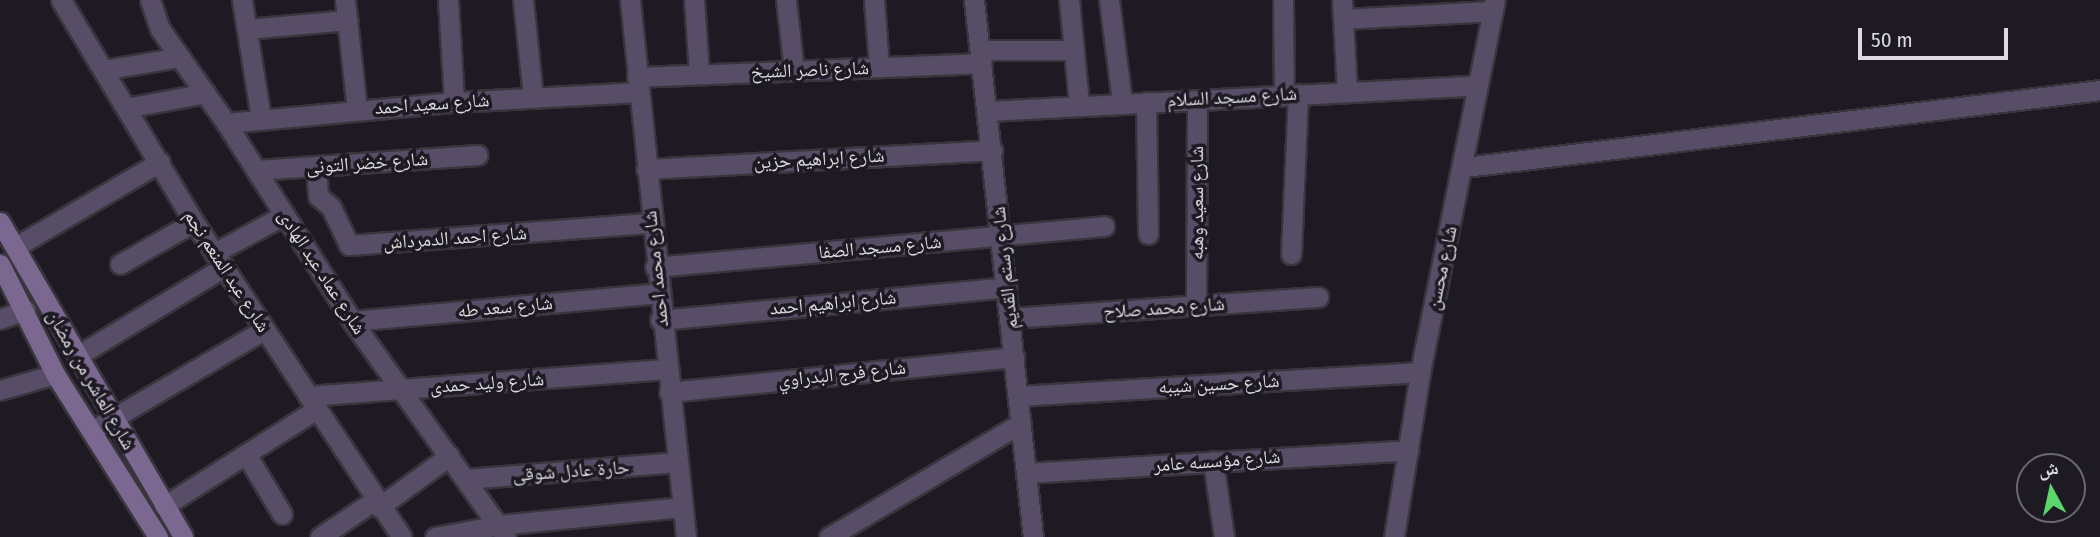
<!DOCTYPE html>
<html>
<head>
<meta charset="utf-8">
<style>
	body { margin:0 }
	#map { position:relative; width:2100px; height:537px; overflow:hidden; background:#1e1a23; font-family:"Fira Sans Condensed","Noto Naskh Arabic",sans-serif }
	div>[style] { position:absolute }
	.roads { filter:drop-shadow(2px 0 #39353d) drop-shadow(-2px 0 #39353d) drop-shadow(0 2px #39353d) drop-shadow(0 -2px #39353d) }
	.minor>* { height:19px; margin:-9.5px; padding:0 9.5px; transform-origin:9.5px; border-radius:9.5px; background:#584d66 }
	.secondary>* { height:19px; margin:-9.5px; padding:0 9.5px; transform-origin:9.5px; border-radius:9.5px; background:#7a6891 }
	span { translate:-50% -50%; white-space:nowrap; text-align:center; line-height:1.15; -webkit-text-stroke:7px #1e1a23; paint-order:stroke }
	.street-label { font-size:19px; color:#dcdae0 }
	.north { position:absolute; left:2016px; top:453px; width:70px; height:70px; box-sizing:border-box; background:#1e1a23; border:2px solid #6a676f; border-radius:50%; rotate:352deg; font-size:19px; font-weight:700; line-height:28px; text-align:center; color:#dcdae0 }
	.north::after { content:''; display:block; margin:auto; width:24px; height:32px; background:#5cd56d; clip-path:polygon(50% 0,100% 100%,50% 72%,0 100%) }
	.scale { position:absolute; left:1858px; top:28px; width:150px; height:32px; box-sizing:border-box; border:4px solid #dcdae0; border-top:0; padding-left:9px; font-size:21px; line-height:24px; white-space:nowrap; color:#dcdae0; -webkit-text-stroke:5px #1e1a23; paint-order:stroke }
</style>
</head>
<body>
<div id="map">
	<div class="roads">
		<div class="minor">
			<div style="left:61px;top:0;width:259px;rotate:59.1deg"></div>
			<div style="left:194px;top:222px;width:377px;rotate:56.6deg"></div>
			<div style="left:150px;top:0;width:31px;rotate:71deg"></div>
			<div style="left:160px;top:29px;width:115px;rotate:54.9deg"></div>
			<div style="left:226px;top:123px;width:235px;rotate:57.5deg"></div>
			<div style="left:352px;top:321px;width:265px;rotate:54.5deg"></div>
			<div style="left:242px;top:0;width:120px;rotate:80.9deg"></div>
			<div style="left:345px;top:0;width:111px;rotate:83.8deg"></div>
			<div style="left:448px;top:0;width:102px;rotate:86.6deg"></div>
			<div style="left:523px;top:0;width:98px;rotate:84.1deg"></div>
			<div style="left:630px;top:0;width:540px;rotate:84.05deg"></div>
			<div style="left:694px;top:0;width:74px;rotate:86.1deg"></div>
			<div style="left:786px;top:0;width:71px;rotate:83.6deg"></div>
			<div style="left:874px;top:0;width:67px;rotate:85.7deg"></div>
			<div style="left:974px;top:0;width:540px;rotate:83.73deg"></div>
			<div style="left:1069px;top:0;width:104px;rotate:84.5deg"></div>
			<div style="left:1109px;top:0;width:103px;rotate:82.7deg"></div>
			<div style="left:1283px;top:0;width:95px;rotate:89.4deg"></div>
			<div style="left:1342px;top:0;width:91px;rotate:86.9deg"></div>
			<div style="left:1343px;top:19px;width:149px;rotate:-3.1deg"></div>
			<div style="left:247px;top:29px;width:101px;rotate:-5.1deg"></div>
			<div style="left:980px;top:50px;width:94px"></div>
			<div style="left:103px;top:70px;width:78px;rotate:-9.6deg"></div>
			<div style="left:637px;top:77px;width:345px;rotate:-2.3deg"></div>
			<div style="left:1146px;top:102px;width:132px;rotate:89.1deg"></div>
			<div style="left:126px;top:108px;width:81px;rotate:-10.6deg"></div>
			<div style="left:988px;top:111px;width:489px;rotate:-3deg"></div>
			<div style="left:226px;top:123px;width:229px;rotate:-5.3deg"></div>
			<div style="left:454px;top:102px;width:185px;rotate:-3.1deg"></div>
			<div style="left:316px;top:166px;width:30px;rotate:86deg"></div>
			<div style="left:318px;top:196px;width:17px;rotate:40deg"></div>
			<div style="left:331px;top:207px;width:42px;rotate:64.7deg"></div>
			<div style="left:349px;top:245px;width:303px;rotate:-4.2deg"></div>
			<div style="left:1465px;top:167px;width:640px;rotate:-6.91deg"></div>
			<div style="left:646px;top:169px;width:347px;rotate:-3.1deg"></div>
			<div style="left:256px;top:170px;width:222px;rotate:-3.9deg"></div>
			<div style="left:15px;top:247px;width:168px;rotate:-30.4deg"></div>
			<div style="left:214px;top:253px;width:80px;rotate:-28.5deg"></div>
			<div style="left:1291px;top:254px;width:160px;rotate:-87.5deg"></div>
			<div style="left:120px;top:264px;width:85px;rotate:-29.6deg"></div>
			<div style="left:655px;top:267px;width:451px;rotate:-5.2deg"></div>
			<div style="left:1196px;top:305px;width:205px;rotate:-89.7deg"></div>
			<div style="left:1010px;top:318px;width:309px;rotate:-3.9deg"></div>
			<div style="left:0;top:319px;width:27px;rotate:-20deg"></div>
			<div style="left:660px;top:320px;width:348px;rotate:-5.4deg"></div>
			<div style="left:352px;top:321px;width:307px;rotate:-5.2deg"></div>
			<div style="left:77px;top:356px;width:172px;rotate:-31.2deg"></div>
			<div style="left:0;top:390px;width:57px;rotate:-16.2deg"></div>
			<div style="left:669px;top:392px;width:347px;rotate:-5.8deg"></div>
			<div style="left:308px;top:396px;width:359px;rotate:-4.3deg"></div>
			<div style="left:1018px;top:396px;width:403px;rotate:-3.4deg"></div>
			<div style="left:93px;top:430px;width:199px;rotate:-30.4deg"></div>
			<div style="left:246px;top:454px;width:70px;rotate:59deg"></div>
			<div style="left:1213px;top:461px;width:77px;rotate:81.8deg"></div>
			<div style="left:1026px;top:473px;width:383px;rotate:-3.4deg"></div>
			<div style="left:466px;top:479px;width:212px;rotate:-4.6deg"></div>
			<div style="left:164px;top:506px;width:181px;rotate:-32.4deg"></div>
			<div style="left:379px;top:507px;width:87px;rotate:-36.1deg"></div>
			<div style="left:320px;top:537px;width:66px;rotate:-33.9deg"></div>
			<div style="left:435px;top:537px;width:65px;rotate:-10.6deg"></div>
			<div style="left:499px;top:525px;width:184px;rotate:-5.6deg"></div>
			<div style="left:829px;top:537px;width:223px;rotate:-30.7deg"></div>
			<div style="left:1394px;top:537px;width:167px;rotate:-81deg"></div>
			<div style="left:1420px;top:372px;width:379px;rotate:-78.6deg"></div>
		</div>
		<div class="secondary">
			<div style="left:0;top:222px;width:364px;rotate:59.8deg"></div>
			<div style="left:0;top:264px;width:123px;rotate:63.4deg"></div>
			<div style="left:55px;top:374px;width:193px;rotate:57.7deg"></div>
		</div>
	</div>
	<div class="street-label">
		<span style="left:810px;top:70px;rotate:-2deg">شارع ناصر الشيخ</span>
		<span style="left:1232px;top:97px;rotate:-3deg">شارع مسجد السلام</span>
		<span style="left:432px;top:104px;rotate:-4deg">شارع سعيد احمد</span>
		<span style="left:819px;top:159px;rotate:-3deg">شارع ابراهيم حزين</span>
		<span style="left:367px;top:163px;rotate:-4deg">شارع خضر التونى</span>
		<span style="left:1197px;top:203px;rotate:-90deg">شارع سعيد وهبه</span>
		<span style="left:455px;top:238px;rotate:-4deg">شارع احمد الدمرداش</span>
		<span style="left:880px;top:247px;rotate:-5deg">شارع مسجد الصفا</span>
		<span style="left:1005px;top:268px;rotate:-96deg">شارع رستم القديم</span>
		<span style="left:1442px;top:268px;rotate:-78deg">شارع محسن</span>
		<span style="left:656px;top:269px;rotate:-96deg">شارع محمد احمد</span>
		<span style="left:227px;top:271px;rotate:57deg">شارع عبد المنعم نجم</span>
		<span style="left:322px;top:272px;rotate:57deg">شارع عماد عبد الهادى</span>
		<span style="left:833px;top:303px;rotate:-5deg">شارع ابراهيم احمد</span>
		<span style="left:505px;top:307px;rotate:-5deg">شارع سعد طه</span>
		<span style="left:1164px;top:308px;rotate:-4deg">شارع محمد صلاح</span>
		<span style="left:842px;top:374px;rotate:-6deg">شارع فرج البدراوي</span>
		<span style="left:91px;top:380px;rotate:60deg">شارع العاشر من رمضان</span>
		<span style="left:487px;top:383px;rotate:-4deg">شارع وليد حمدى</span>
		<span style="left:1219px;top:384px;rotate:-3deg">شارع حسين شيبه</span>
		<span style="left:1217px;top:461px;rotate:-4deg">شارع مؤسسه عامر</span>
		<span style="left:571px;top:471px;rotate:-4deg">حارة عادل شوقى</span>
	</div>
	<div class="north">ش</div>
	<div class="scale">50 m</div>
</div>
</body>
</html>
